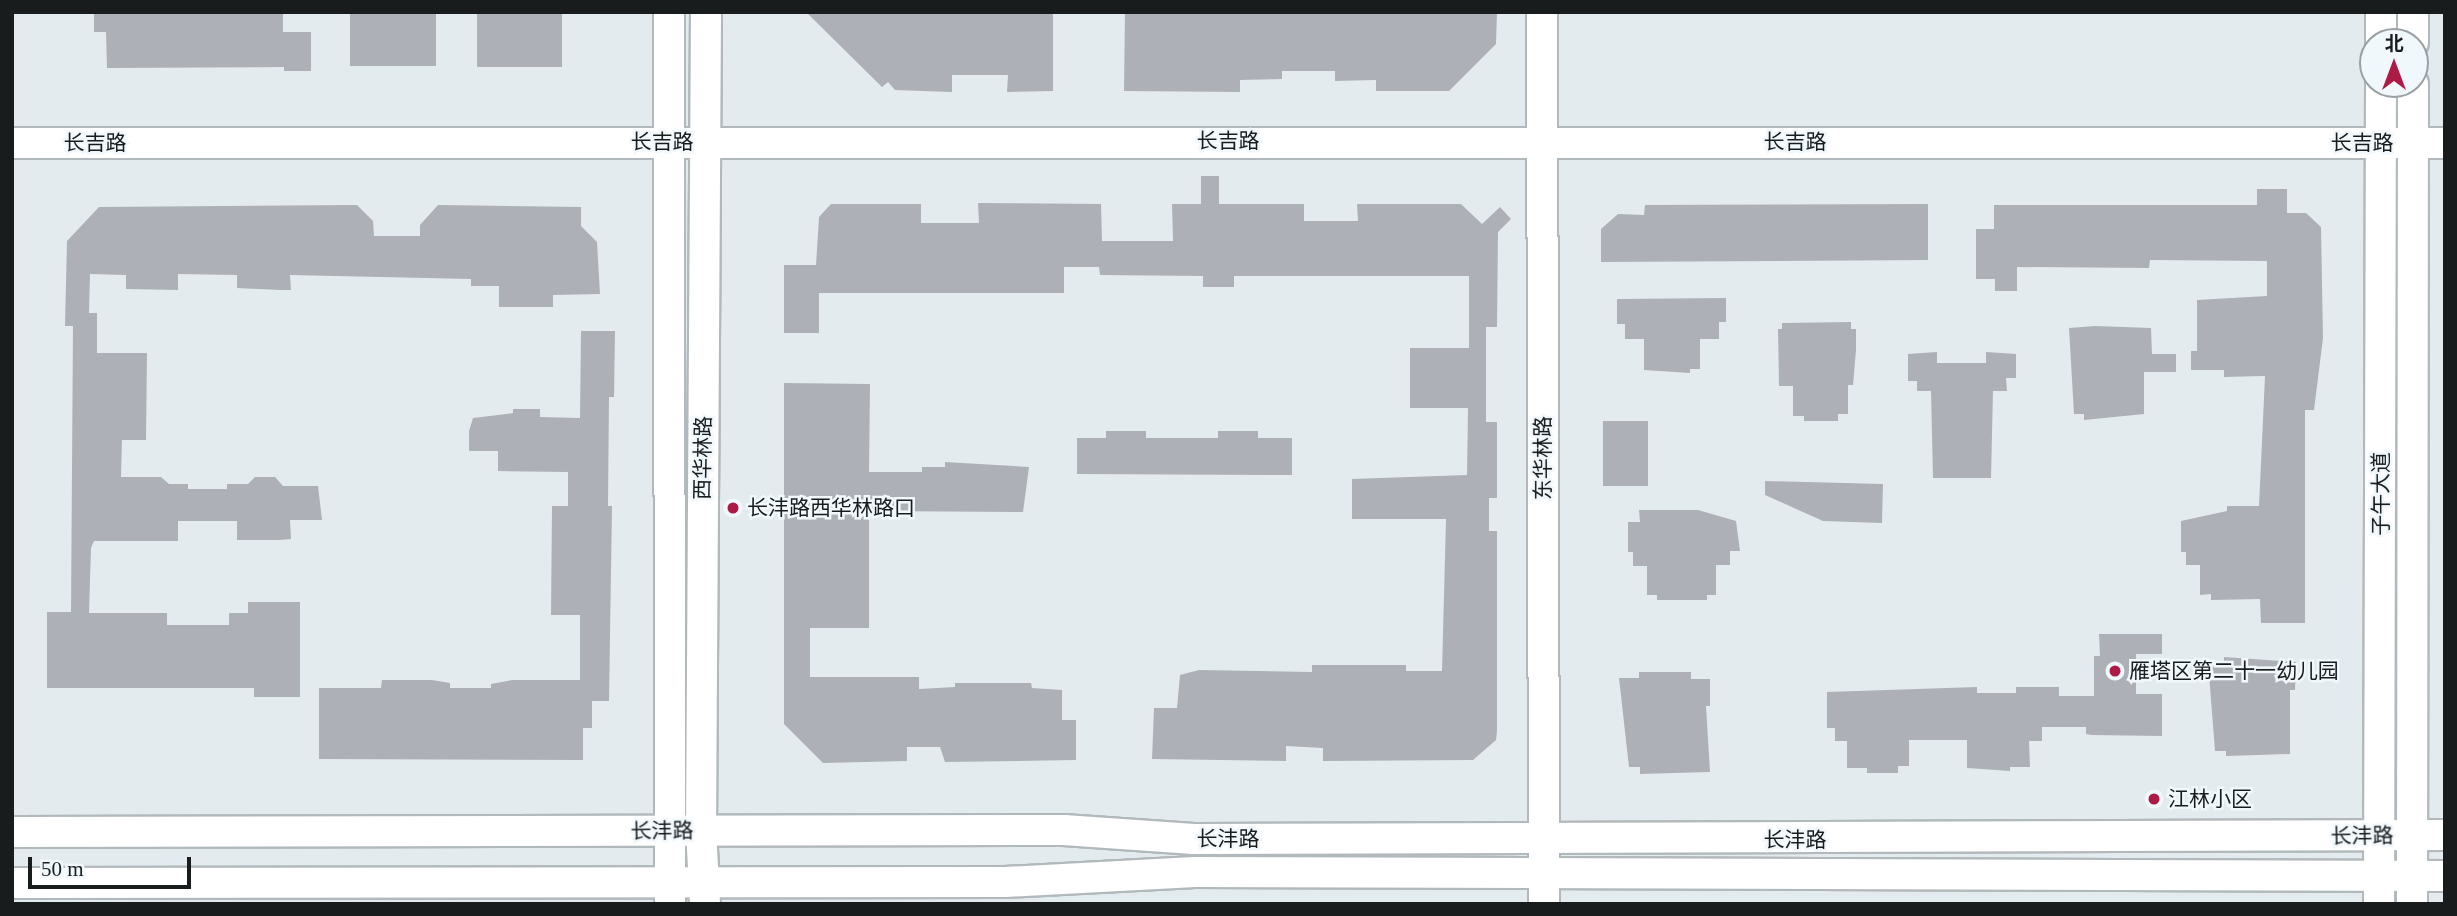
<!DOCTYPE html>
<html>
<head>
<meta charset="utf-8">
<style>
	body { margin:0 }
	#map { position:relative; width:2457px; height:916px; overflow:hidden; background:#e3ebef; font-family:"Times New Roman","Noto Sans SC",serif }
	div>[style] { position:absolute }
	.building>* { inset:0; background:#adb1b7; transform-origin:0 0 }
	.roads { filter:drop-shadow(2px 0 #b2b9bd) drop-shadow(-2px 0 #b2b9bd) drop-shadow(0 2px #b2b9bd) drop-shadow(0 -2px #b2b9bd) }
	.secondary>* { height:30px; margin:-15px; padding:0 15px; transform-origin:15px; border-radius:15px; background:#fff }
	.dots>* { width:19px; height:19px; translate:-50% -50%; box-sizing:border-box; border:4px solid #f0f8fc; border-radius:50% }
	span { translate:-50% -50%; white-space:nowrap; text-align:center; line-height:1.15; -webkit-text-stroke:5px #f0f8fc; paint-order:stroke }
	.street-label { font-size:21px; color:#191c1d }
	.poi-label { font-size:21px; color:#191c1d }
	.left { translate:0 -50%; text-align:left }
	.frame { position:absolute; inset:0; border:14px solid #191c1d; pointer-events:none }
	.north { position:absolute; left:2359px; top:28px; width:70px; height:70px; box-sizing:border-box; background:#f0f8fc; border:2px solid #9aa0a3; border-radius:50%; rotate:0deg; font-size:19px; font-weight:700; line-height:28px; text-align:center; color:#191c1d }
	.north::after { content:''; display:block; margin:auto; width:24px; height:32px; background:#ad1a46; clip-path:polygon(50% 0,100% 100%,50% 72%,0 100%) }
	.scale { position:absolute; left:28px; top:857px; width:163px; height:32px; box-sizing:border-box; border:4px solid #191c1d; border-top:0; padding-left:9px; font-size:21px; line-height:24px; white-space:nowrap; color:#191c1d; -webkit-text-stroke:5px #f0f8fc; paint-order:stroke }
</style>
</head>
<body>
<div id="map">
	<div class="building">
		<div style="clip-path:polygon(94px 12px,283px 12px,283px 32px,311px 32px,311px 71px,284px 71px,284px 67px,107px 68px,106px 32px,94px 32px)"></div>
		<div style="left:350px;top:12px;width:86px;height:54px"></div>
		<div style="left:477px;top:12px;width:85px;height:55px"></div>
		<div style="clip-path:polygon(806px 12px,1053px 12px,1053px 91px,1007px 92px,1008px 75px,952px 75px,952px 92px,895px 90px,888px 82px,882px 87px)"></div>
		<div style="clip-path:polygon(1125px 12px,1497px 12px,1496px 44px,1449px 91px,1376px 91px,1376px 80px,1335px 81px,1335px 71px,1282px 71px,1282px 79px,1240px 80px,1240px 92px,1124px 91px)"></div>
		<div style="clip-path:polygon(1201px 176px,1219px 176px,1219px 204px,1304px 204px,1304px 221px,1358px 221px,1357px 204px,1461px 204px,1482px 224px,1500px 207px,1511px 219px,1498px 232px,1497px 327px,1486px 327px,1486px 422px,1497px 422px,1497px 498px,1489px 498px,1489px 531px,1497px 531px,1497px 731px,1496px 740px,1473px 760px,1323px 761px,1323px 748px,1286px 746px,1286px 761px,1152px 759px,1154px 708px,1177px 708px,1180px 675px,1199px 670px,1312px 672px,1312px 665px,1406px 665px,1406px 671px,1442px 671px,1446px 519px,1352px 519px,1352px 479px,1467px 475px,1468px 408px,1410px 408px,1410px 348px,1469px 348px,1469px 276px,1234px 276px,1234px 287px,1203px 287px,1203px 276px,1100px 275px,1099px 267px,1064px 267px,1064px 293px,819px 293px,819px 333px,784px 333px,784px 265px,816px 265px,819px 217px,831px 204px,921px 204px,921px 223px,979px 223px,978px 203px,1101px 204px,1102px 241px,1173px 241px,1172px 204px,1201px 204px)"></div>
		<div style="clip-path:polygon(2257px 189px,2287px 189px,2287px 213px,2306px 213px,2321px 227px,2323px 338px,2314px 410px,2305px 410px,2305px 623px,2261px 623px,2260px 599px,2211px 600px,2211px 594px,2200px 595px,2200px 565px,2186px 565px,2186px 552px,2181px 552px,2181px 521px,2227px 511px,2227px 506px,2259px 506px,2265px 376px,2224px 377px,2224px 370px,2191px 370px,2191px 351px,2197px 351px,2197px 300px,2267px 296px,2267px 261px,2150px 260px,2149px 268px,2017px 267px,2017px 291px,1995px 291px,1995px 279px,1976px 279px,1976px 229px,1994px 229px,1994px 205px,2257px 205px)"></div>
		<div style="clip-path:polygon(1928px 204px,1928px 260px,1601px 262px,1601px 229px,1618px 214px,1644px 215px,1645px 205px)"></div>
		<div style="clip-path:polygon(357px 205px,373px 221px,374px 236px,420px 236px,420px 225px,438px 205px,581px 207px,581px 226px,597px 242px,600px 294px,553px 295px,553px 307px,499px 307px,499px 286px,471px 286px,471px 279px,290px 275px,291px 290px,280px 290px,237px 288px,237px 275px,178px 274px,178px 290px,126px 289px,126px 275px,90px 274px,89px 313px,97px 313px,97px 353px,147px 353px,146px 440px,122px 440px,121px 477px,161px 477px,169px 484px,188px 484px,188px 489px,227px 489px,227px 484px,248px 484px,255px 477px,275px 477px,283px 486px,318px 486px,322px 520px,290px 520px,291px 539px,279px 540px,237px 540px,237px 521px,178px 521px,178px 541px,94px 541px,91px 548px,89px 613px,167px 613px,167px 625px,229px 625px,229px 613px,248px 613px,248px 602px,300px 602px,300px 697px,254px 697px,254px 688px,47px 688px,47px 612px,71px 612px,73px 326px,65px 326px,67px 241px,99px 207px)"></div>
		<div style="clip-path:polygon(1726px 298px,1726px 322px,1719px 322px,1719px 339px,1700px 339px,1700px 369px,1690px 369px,1690px 373px,1644px 370px,1644px 339px,1625px 339px,1625px 324px,1617px 324px,1617px 299px)"></div>
		<div style="clip-path:polygon(1851px 322px,1851px 329px,1856px 329px,1856px 350px,1853px 385px,1848px 385px,1848px 414px,1838px 414px,1838px 421px,1804px 421px,1804px 416px,1793px 416px,1793px 386px,1779px 386px,1778px 329px,1782px 329px,1782px 323px)"></div>
		<div style="clip-path:polygon(2095px 326px,2151px 328px,2152px 354px,2176px 354px,2176px 372px,2144px 372px,2144px 414px,2084px 420px,2084px 414px,2074px 414px,2069px 328px)"></div>
		<div style="clip-path:polygon(581px 331px,615px 331px,614px 397px,609px 397px,608px 506px,612px 506px,609px 701px,592px 701px,592px 728px,583px 728px,583px 760px,319px 759px,319px 688px,381px 688px,382px 680px,432px 680px,450px 683px,450px 688px,491px 688px,491px 684px,512px 680px,580px 680px,580px 615px,551px 615px,552px 506px,568px 506px,568px 472px,498px 471px,498px 451px,469px 451px,469px 431px,473px 418px,513px 413px,513px 409px,540px 409px,540px 417px,580px 418px)"></div>
		<div style="clip-path:polygon(1937px 352px,1937px 363px,1986px 363px,1986px 352px,2016px 354px,2016px 378px,2006px 378px,2007px 391px,1993px 391px,1991px 478px,1933px 478px,1931px 391px,1917px 391px,1917px 381px,1908px 381px,1908px 354px)"></div>
		<div style="clip-path:polygon(784px 383px,870px 384px,869px 472px,922px 472px,922px 467px,945px 467px,945px 462px,1029px 467px,1023px 512px,869px 511px,869px 628px,810px 628px,810px 677px,919px 677px,919px 689px,955px 687px,955px 683px,1031px 683px,1032px 688px,1062px 690px,1062px 720px,1076px 720px,1076px 760px,945px 762px,940px 747px,907px 747px,907px 761px,823px 763px,784px 724px)"></div>
		<div style="left:1603px;top:421px;width:45px;height:65px"></div>
		<div style="clip-path:polygon(1106px 431px,1146px 431px,1146px 438px,1218px 438px,1218px 431px,1258px 431px,1258px 438px,1292px 438px,1292px 475px,1077px 474px,1077px 438px,1106px 438px)"></div>
		<div style="clip-path:polygon(1765px 481px,1883px 484px,1882px 523px,1823px 521px,1765px 495px)"></div>
		<div style="clip-path:polygon(1639px 510px,1698px 510px,1736px 521px,1740px 551px,1730px 551px,1730px 565px,1716px 565px,1716px 595px,1707px 595px,1707px 600px,1657px 600px,1657px 595px,1647px 595px,1647px 566px,1633px 566px,1633px 552px,1628px 552px,1628px 522px,1640px 522px)"></div>
		<div style="clip-path:polygon(2099px 634px,2162px 634px,2162px 654px,2136px 654px,2136px 694px,2162px 694px,2162px 736px,2092px 735px,2086px 734px,2086px 727px,2042px 727px,2042px 741px,2029px 741px,2030px 767px,2010px 767px,2010px 771px,1967px 768px,1967px 740px,1909px 740px,1909px 766px,1898px 766px,1898px 773px,1867px 773px,1867px 768px,1847px 768px,1847px 741px,1835px 741px,1835px 728px,1827px 728px,1827px 692px,1977px 687px,1977px 693px,2016px 693px,2016px 687px,2059px 687px,2059px 696px,2094px 696px,2094px 656px,2100px 656px)"></div>
		<div style="clip-path:polygon(2224px 657px,2296px 662px,2295px 690px,2290px 690px,2290px 754px,2226px 756px,2226px 751px,2215px 751px,2208px 661px,2224px 662px)"></div>
		<div style="clip-path:polygon(1639px 672px,1691px 672px,1691px 679px,1710px 679px,1710px 706px,1706px 706px,1710px 772px,1640px 774px,1640px 767px,1629px 767px,1619px 678px,1639px 678px)"></div>
	</div>
	<div class="roads">
		<div class="secondary">
			<div style="left:669px;top:12px;width:889px;rotate:89.94deg"></div>
			<div style="left:1542px;top:12px;width:892px;rotate:89.87deg"></div>
			<div style="left:2381px;top:42px;width:30px;rotate:-90deg"></div>
			<div style="left:2413px;top:42px;width:30px;rotate:-90deg"></div>
			<div style="left:12px;top:143px;width:2433px"></div>
			<div style="left:12px;top:832px;width:1052px;rotate:-0.11deg"></div>
			<div style="left:1064px;top:830px;width:130px;rotate:4deg"></div>
			<div style="left:1194px;top:839px;width:1251px;rotate:-0.18deg"></div>
			<div style="left:12px;top:883px;width:993px;rotate:-0.06deg"></div>
			<div style="left:1005px;top:882px;width:190px;rotate:-3deg"></div>
			<div style="left:1195px;top:872px;width:1250px;rotate:0.18deg"></div>
			<div style="left:705px;top:904px;width:73px;rotate:-93.1deg"></div>
			<div style="left:701px;top:831px;width:819px;rotate:-89.65deg"></div>
			<div style="left:2379px;top:904px;width:820px;rotate:-89.86deg"></div>
			<div style="left:2412px;top:904px;width:820px;rotate:-89.93deg"></div>
		</div>
	</div>
	<div class="dots">
		<div style="left:733px;top:508px;background:#ad1a46"></div>
		<div style="left:2115px;top:671px;background:#ad1a46"></div>
		<div style="left:2154px;top:799px;background:#ad1a46"></div>
	</div>
	<div class="street-label">
		<span style="left:1228px;top:141px">长吉路</span>
		<span style="left:662px;top:142px">长吉路</span>
		<span style="left:1795px;top:142px">长吉路</span>
		<span style="left:95px;top:143px">长吉路</span>
		<span style="left:2362px;top:143px">长吉路</span>
		<span style="left:703px;top:458px;rotate:-89deg">西华林路</span>
		<span style="left:1543px;top:458px;rotate:-90deg">东华林路</span>
		<span style="left:2381px;top:494px;rotate:-90deg">子午大道</span>
		<span style="left:662px;top:831px;rotate:-1deg">长沣路</span>
		<span style="left:2362px;top:836px;rotate:-1deg">长沣路</span>
		<span style="left:1228px;top:839px">长沣路</span>
		<span style="left:1795px;top:840px">长沣路</span>
	</div>
	<div class="poi-label">
		<span class="left" style="left:747px;top:508px">长沣路西华林路口</span>
		<span class="left" style="left:2129px;top:671px">雁塔区第二十一幼儿园</span>
		<span class="left" style="left:2168px;top:799px">江林小区</span>
	</div>
	<div class="frame"></div>
	<div class="north">北</div>
	<div class="scale">50 m</div>
</div>
</body>
</html>
